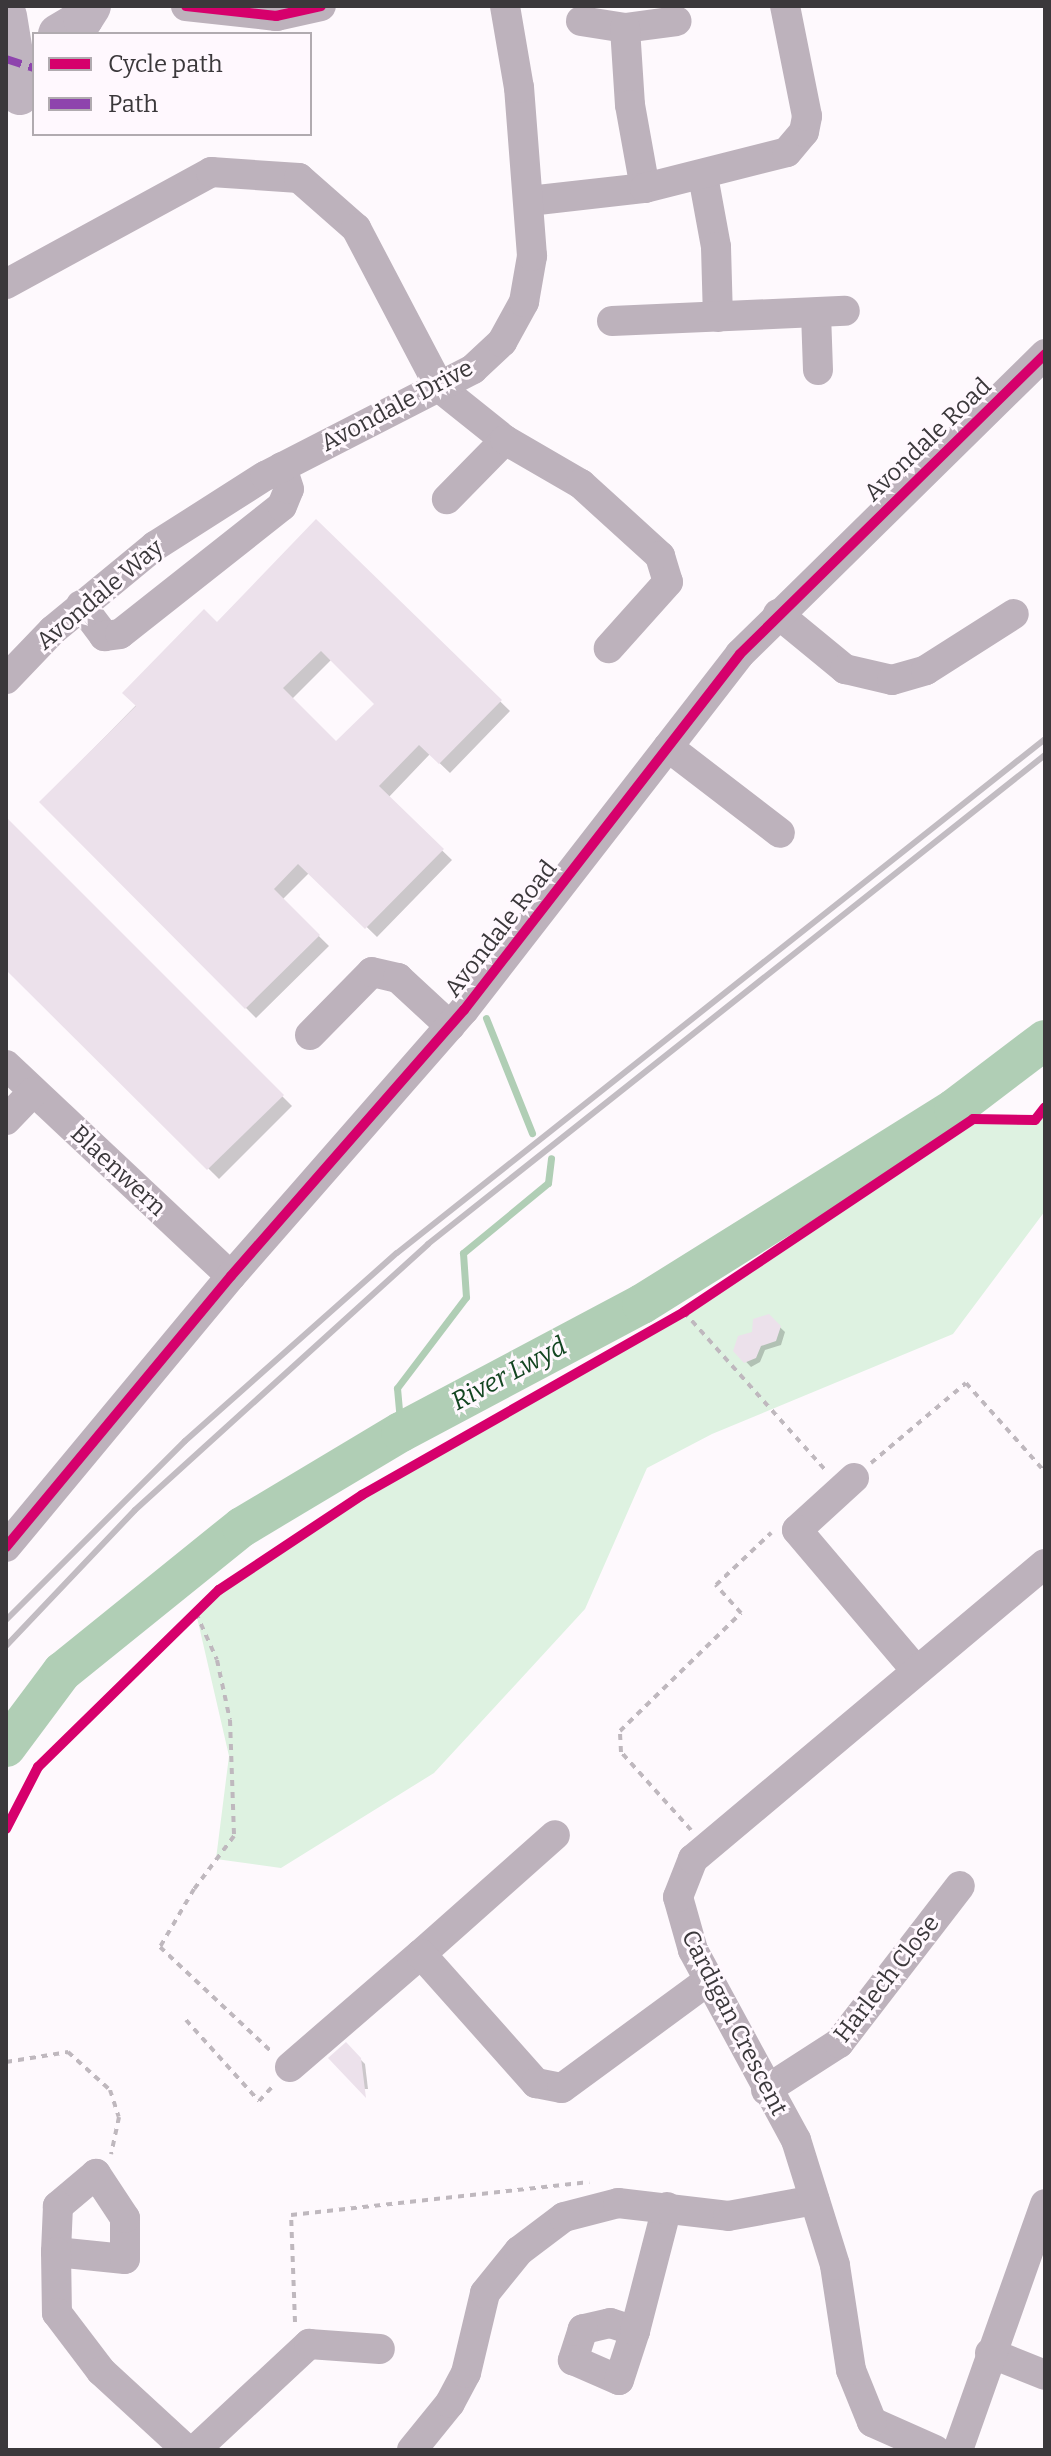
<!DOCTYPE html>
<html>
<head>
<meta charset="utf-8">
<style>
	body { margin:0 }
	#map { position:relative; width:1051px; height:2456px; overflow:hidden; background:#fef9fd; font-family:Bitter,serif }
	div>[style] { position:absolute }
	.green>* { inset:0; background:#def2e1 }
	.shadow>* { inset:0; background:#0003 }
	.stream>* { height:7px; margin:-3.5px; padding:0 3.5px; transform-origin:3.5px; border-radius:3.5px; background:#b0ceb5 }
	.river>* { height:40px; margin:-20px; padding:0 20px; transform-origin:20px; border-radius:20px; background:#b0ceb5 }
	.building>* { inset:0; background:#ece1eb }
	.path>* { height:4px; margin-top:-2px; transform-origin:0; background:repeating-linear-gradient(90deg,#bfb8be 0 6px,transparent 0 12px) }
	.minor>* { height:30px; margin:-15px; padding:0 15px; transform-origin:15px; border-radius:15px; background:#bdb2bc }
	.major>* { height:40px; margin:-20px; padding:0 20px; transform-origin:20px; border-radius:20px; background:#bfb4bf }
	.rail>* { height:6px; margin:-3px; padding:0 3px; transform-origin:3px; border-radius:3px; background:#c2bcc2 }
	.quiet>* { height:8px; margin-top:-4px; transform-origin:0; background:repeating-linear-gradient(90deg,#8e44ad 0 16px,transparent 0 24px) }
	.cycleway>* { height:10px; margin:-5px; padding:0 5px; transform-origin:5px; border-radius:5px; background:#d6006c }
	span { translate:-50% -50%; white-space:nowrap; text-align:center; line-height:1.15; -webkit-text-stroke:6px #fff8fe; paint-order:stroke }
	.street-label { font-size:24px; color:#3b383b }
	.water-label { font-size:26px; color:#134521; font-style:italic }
	.frame { position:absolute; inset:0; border:8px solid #3b383b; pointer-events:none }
	.legend { position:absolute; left:32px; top:32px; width:280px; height:104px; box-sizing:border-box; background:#fff8fe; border:2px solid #b1abb0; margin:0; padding:10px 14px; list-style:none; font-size:24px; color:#3b383b }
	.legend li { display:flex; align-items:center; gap:16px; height:40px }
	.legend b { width:40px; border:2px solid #b1abb0 }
</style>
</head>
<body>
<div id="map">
	<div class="green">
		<div style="clip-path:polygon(1045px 1107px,1045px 1211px,953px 1334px,712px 1434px,647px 1468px,585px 1609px,434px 1773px,281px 1868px,216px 1859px,229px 1756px,196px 1613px,219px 1590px,362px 1495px,684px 1312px,973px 1119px,1035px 1120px)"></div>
	</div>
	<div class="shadow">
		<div style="clip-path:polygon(evenodd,316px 522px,510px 711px,450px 773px,430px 754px,388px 798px,452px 860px,377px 937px,310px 872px,282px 900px,329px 946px,256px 1018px,41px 802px,316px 522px,332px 659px,377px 704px,336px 744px,292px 699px,332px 659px)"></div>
		<div style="clip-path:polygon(6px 820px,292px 1106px,219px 1179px,6px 967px)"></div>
		<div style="clip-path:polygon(768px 1316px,785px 1332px,781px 1345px,765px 1350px,760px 1362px,751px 1367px,735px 1350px)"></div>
		<div style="clip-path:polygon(346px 2045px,365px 2064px,368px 2089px,361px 2089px)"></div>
	</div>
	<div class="stream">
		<div style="left:486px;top:1018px;width:124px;rotate:68.2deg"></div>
		<div style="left:401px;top:1432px;width:44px;rotate:-95.2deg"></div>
		<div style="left:397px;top:1388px;width:114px;rotate:-52.8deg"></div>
		<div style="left:466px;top:1297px;width:44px;rotate:-93.9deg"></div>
		<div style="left:463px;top:1253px;width:110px;rotate:-39.5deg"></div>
		<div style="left:548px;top:1183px;width:25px;rotate:-83deg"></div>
	</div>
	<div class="river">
		<div style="left:6px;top:1747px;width:94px;rotate:-53.3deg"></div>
		<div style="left:62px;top:1672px;width:231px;rotate:-38.9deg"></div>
		<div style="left:242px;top:1527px;width:185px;rotate:-30.9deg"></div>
		<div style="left:401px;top:1432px;width:273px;rotate:-28deg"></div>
		<div style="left:642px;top:1304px;width:368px;rotate:-32deg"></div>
		<div style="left:954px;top:1109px;width:114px;rotate:-37.2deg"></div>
	</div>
	<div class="building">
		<div style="clip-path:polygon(evenodd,316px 519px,502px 700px,439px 764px,419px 745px,379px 786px,444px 849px,365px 929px,298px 864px,274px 889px,320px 935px,245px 1009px,39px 802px,136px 706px,122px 693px,204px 609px,217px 622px,316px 519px,321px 651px,374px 704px,336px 741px,283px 688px,321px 651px)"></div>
		<div style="clip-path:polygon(6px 817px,284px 1095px,207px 1170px,6px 970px)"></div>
		<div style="clip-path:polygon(769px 1314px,781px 1326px,776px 1341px,761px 1346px,756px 1358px,744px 1363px,733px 1351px,738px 1336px,752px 1332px,753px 1319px)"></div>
		<div style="clip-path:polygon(346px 2042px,361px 2058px,366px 2098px,328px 2058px)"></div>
	</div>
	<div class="path">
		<div style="left:684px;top:1312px;width:213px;rotate:48.2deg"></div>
		<div style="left:871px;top:1463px;width:124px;rotate:-40.1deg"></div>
		<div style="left:966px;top:1383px;width:119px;rotate:48.4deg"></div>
		<div style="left:196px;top:1613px;width:51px;rotate:65.9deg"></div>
		<div style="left:217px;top:1660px;width:61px;rotate:77.8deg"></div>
		<div style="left:230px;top:1720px;width:116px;rotate:88deg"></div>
		<div style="left:234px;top:1836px;width:66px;rotate:127deg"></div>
		<div style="left:194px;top:1889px;width:67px;rotate:120.4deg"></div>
		<div style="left:160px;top:1947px;width:155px;rotate:43.2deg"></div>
		<div style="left:691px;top:1830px;width:105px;rotate:-131.9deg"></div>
		<div style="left:621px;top:1752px;width:21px;rotate:-93deg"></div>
		<div style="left:620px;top:1731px;width:169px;rotate:-44.3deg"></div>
		<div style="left:741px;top:1613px;width:38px;rotate:-132deg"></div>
		<div style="left:716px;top:1585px;width:76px;rotate:-43.4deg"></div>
		<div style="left:186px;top:2020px;width:109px;rotate:48deg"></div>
		<div style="left:259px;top:2101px;width:21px;rotate:-47deg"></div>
		<div style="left:6px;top:2062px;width:63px;rotate:-9.2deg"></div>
		<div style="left:68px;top:2052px;width:57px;rotate:42.1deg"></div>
		<div style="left:110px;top:2090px;width:28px;rotate:72deg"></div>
		<div style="left:119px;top:2117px;width:38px;rotate:102deg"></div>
		<div style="left:295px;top:2322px;width:107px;rotate:-92.1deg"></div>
		<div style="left:291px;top:2215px;width:300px;rotate:-6.3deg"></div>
	</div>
	<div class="minor">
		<div style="left:186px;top:6px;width:91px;rotate:6.3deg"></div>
		<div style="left:276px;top:16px;width:46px;rotate:-12.5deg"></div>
		<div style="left:581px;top:21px;width:45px;rotate:9deg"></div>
		<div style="left:625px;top:28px;width:52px;rotate:-7.7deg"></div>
		<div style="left:625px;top:28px;width:77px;rotate:86.3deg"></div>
		<div style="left:630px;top:105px;width:84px;rotate:79.8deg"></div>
		<div style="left:703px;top:176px;width:72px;rotate:79.6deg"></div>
		<div style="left:716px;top:247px;width:70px;rotate:88.4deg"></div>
		<div style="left:529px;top:201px;width:117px;rotate:-6.4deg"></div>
		<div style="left:645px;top:188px;width:146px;rotate:-14.2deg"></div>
		<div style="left:787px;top:152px;width:26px;rotate:-50deg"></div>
		<div style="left:804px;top:132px;width:16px;rotate:-79deg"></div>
		<div style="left:807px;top:116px;width:112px;rotate:-101.3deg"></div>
		<div style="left:6px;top:284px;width:234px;rotate:-28.6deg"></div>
		<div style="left:211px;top:172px;width:88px;rotate:3.9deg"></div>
		<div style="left:299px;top:178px;width:76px;rotate:41.3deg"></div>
		<div style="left:356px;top:228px;width:181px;rotate:62.3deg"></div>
		<div style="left:440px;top:388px;width:83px;rotate:38.7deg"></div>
		<div style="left:505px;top:440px;width:83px;rotate:134.5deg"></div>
		<div style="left:816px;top:313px;width:57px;rotate:88deg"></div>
		<div style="left:612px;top:321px;width:233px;rotate:-2.5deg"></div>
		<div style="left:505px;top:440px;width:88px;rotate:30.1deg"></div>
		<div style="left:581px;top:484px;width:107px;rotate:42.3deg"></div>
		<div style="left:660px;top:556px;width:27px;rotate:73deg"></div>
		<div style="left:668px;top:582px;width:89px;rotate:131.8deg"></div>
		<div style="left:81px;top:605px;width:39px;rotate:53deg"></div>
		<div style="left:104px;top:636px;width:16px;rotate:-7deg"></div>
		<div style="left:120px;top:634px;width:206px;rotate:-38.3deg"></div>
		<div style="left:282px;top:506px;width:18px;rotate:-68deg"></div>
		<div style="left:289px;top:489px;width:23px;rotate:-108deg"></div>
		<div style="left:778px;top:614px;width:87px;rotate:39.4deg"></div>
		<div style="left:845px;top:669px;width:48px;rotate:13.2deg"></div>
		<div style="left:892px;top:680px;width:35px;rotate:-16deg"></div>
		<div style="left:926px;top:670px;width:104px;rotate:-32.5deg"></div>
		<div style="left:6px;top:679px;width:68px;rotate:-46.2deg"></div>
		<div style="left:53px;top:630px;width:132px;rotate:-39.5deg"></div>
		<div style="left:155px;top:546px;width:130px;rotate:-32.5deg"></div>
		<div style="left:265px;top:476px;width:234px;rotate:-27.2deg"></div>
		<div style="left:473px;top:369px;width:40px;rotate:-43deg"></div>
		<div style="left:502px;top:342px;width:46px;rotate:-61.2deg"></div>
		<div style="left:524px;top:302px;width:47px;rotate:-80.1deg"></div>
		<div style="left:532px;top:256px;width:169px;rotate:-94.4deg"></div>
		<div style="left:519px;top:88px;width:83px;rotate:-99.7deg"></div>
		<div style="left:668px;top:747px;width:141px;rotate:37.5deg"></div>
		<div style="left:310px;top:1035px;width:88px;rotate:-45.5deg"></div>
		<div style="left:372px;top:972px;width:27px;rotate:13deg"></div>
		<div style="left:398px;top:978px;width:71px;rotate:42.7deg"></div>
		<div style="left:6px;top:1065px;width:308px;rotate:43.2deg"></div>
		<div style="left:6px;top:1120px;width:39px;rotate:-46deg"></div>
		<div style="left:854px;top:1478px;width:77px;rotate:137.6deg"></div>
		<div style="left:797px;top:1530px;width:182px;rotate:49.7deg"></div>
		<div style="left:6px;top:1547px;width:352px;rotate:-50.3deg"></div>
		<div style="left:231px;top:1276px;width:354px;rotate:-48.8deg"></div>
		<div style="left:464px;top:1010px;width:450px;rotate:-52.2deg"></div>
		<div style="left:740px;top:654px;width:428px;rotate:-44.5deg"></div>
		<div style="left:421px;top:1954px;width:179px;rotate:-41.6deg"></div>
		<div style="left:290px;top:2067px;width:173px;rotate:-40.8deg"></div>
		<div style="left:421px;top:1954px;width:173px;rotate:48.3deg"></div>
		<div style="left:536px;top:2083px;width:26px;rotate:11deg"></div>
		<div style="left:562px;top:2088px;width:182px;rotate:-36.3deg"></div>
		<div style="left:766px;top:2090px;width:87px;rotate:-32.8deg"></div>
		<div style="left:839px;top:2043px;width:198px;rotate:-52.4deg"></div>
		<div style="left:56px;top:2252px;width:69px;rotate:5.8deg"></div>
		<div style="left:125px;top:2259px;width:41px;rotate:-90deg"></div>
		<div style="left:125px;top:2218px;width:53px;rotate:-123.4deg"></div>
		<div style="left:96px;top:2174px;width:50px;rotate:139.9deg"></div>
		<div style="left:58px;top:2206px;width:46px;rotate:92.5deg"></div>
		<div style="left:56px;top:2252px;width:61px;rotate:89.1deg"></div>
		<div style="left:57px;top:2313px;width:73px;rotate:52.8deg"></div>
		<div style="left:101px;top:2371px;width:117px;rotate:42.6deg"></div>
		<div style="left:635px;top:2331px;width:26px;rotate:-162deg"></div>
		<div style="left:610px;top:2323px;width:28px;rotate:167deg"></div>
		<div style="left:583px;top:2329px;width:33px;rotate:108deg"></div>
		<div style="left:573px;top:2360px;width:50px;rotate:23.5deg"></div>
		<div style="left:619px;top:2380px;width:52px;rotate:-71.9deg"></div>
		<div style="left:635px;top:2331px;width:128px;rotate:-75.5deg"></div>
		<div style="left:990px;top:2353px;width:59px;rotate:21.8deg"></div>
		<div style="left:195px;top:2450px;width:156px;rotate:-42.9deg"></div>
		<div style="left:309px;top:2344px;width:71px;rotate:4deg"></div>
		<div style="left:412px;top:2450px;width:60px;rotate:-51deg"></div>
		<div style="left:450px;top:2403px;width:34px;rotate:-62deg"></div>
		<div style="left:466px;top:2373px;width:82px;rotate:-76.6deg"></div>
		<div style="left:485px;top:2293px;width:54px;rotate:-51deg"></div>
		<div style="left:519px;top:2251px;width:56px;rotate:-37.1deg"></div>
		<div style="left:564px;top:2217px;width:56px;rotate:-14.5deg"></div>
		<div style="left:618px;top:2203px;width:111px;rotate:6.7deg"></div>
		<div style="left:728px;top:2216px;width:88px;rotate:-10.4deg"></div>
		<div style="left:935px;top:2450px;width:69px;rotate:-156deg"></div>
		<div style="left:872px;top:2422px;width:56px;rotate:-112deg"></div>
		<div style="left:851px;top:2370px;width:106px;rotate:-98.7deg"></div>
		<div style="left:835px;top:2265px;width:131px;rotate:-107.3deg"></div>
		<div style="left:796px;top:2140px;width:216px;rotate:-118.5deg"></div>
		<div style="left:693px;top:1950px;width:55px;rotate:-105.8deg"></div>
		<div style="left:678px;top:1897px;width:41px;rotate:-68.5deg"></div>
		<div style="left:693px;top:1859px;width:459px;rotate:-40deg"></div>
		<div style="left:958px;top:2450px;width:261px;rotate:-70.5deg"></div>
	</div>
	<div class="major">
		<div style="left:7px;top:16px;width:80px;rotate:80.7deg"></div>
		<div style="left:58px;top:34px;width:29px;rotate:-31deg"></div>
		<div style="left:83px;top:19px;width:15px;rotate:-58deg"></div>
	</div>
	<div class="rail">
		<div style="left:6px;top:1620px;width:253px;rotate:-45deg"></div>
		<div style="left:185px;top:1441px;width:283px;rotate:-41.6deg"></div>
		<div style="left:397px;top:1253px;width:827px;rotate:-38.42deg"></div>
		<div style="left:6px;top:1646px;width:187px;rotate:-46.5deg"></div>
		<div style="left:135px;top:1510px;width:396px;rotate:-42.2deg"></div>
		<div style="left:428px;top:1244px;width:787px;rotate:-38.4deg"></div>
	</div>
	<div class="quiet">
		<div style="left:6px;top:59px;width:29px;rotate:18deg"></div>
	</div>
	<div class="cycleway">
		<div style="left:186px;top:6px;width:91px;rotate:6.3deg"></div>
		<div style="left:276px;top:16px;width:46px;rotate:-12.5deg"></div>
		<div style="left:6px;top:1547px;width:352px;rotate:-50.3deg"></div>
		<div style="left:231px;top:1276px;width:354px;rotate:-48.8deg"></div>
		<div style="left:464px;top:1010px;width:450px;rotate:-52.2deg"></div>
		<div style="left:740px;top:654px;width:428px;rotate:-44.5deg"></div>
		<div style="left:6px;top:1829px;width:70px;rotate:-62.7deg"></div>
		<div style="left:38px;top:1767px;width:253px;rotate:-44.4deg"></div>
		<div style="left:219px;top:1590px;width:172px;rotate:-33.6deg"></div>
		<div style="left:362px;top:1495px;width:370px;rotate:-29.6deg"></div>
		<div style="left:684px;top:1312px;width:348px;rotate:-33.7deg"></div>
		<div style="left:973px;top:1119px;width:62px;rotate:0.9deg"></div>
		<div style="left:1035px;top:1120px;width:16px;rotate:-52deg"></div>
	</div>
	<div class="street-label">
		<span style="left:397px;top:406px;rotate:-28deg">Avondale Drive</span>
		<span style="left:928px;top:440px;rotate:-44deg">Avondale Road</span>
		<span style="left:100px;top:595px;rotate:-40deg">Avondale Way</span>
		<span style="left:501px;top:929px;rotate:-52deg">Avondale Road</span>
		<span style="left:118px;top:1171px;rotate:43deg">Blaenwern</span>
		<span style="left:887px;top:1979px;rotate:-52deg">Harlech Close</span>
		<span style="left:734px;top:2023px;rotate:63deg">Cardigan Crescent</span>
	</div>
	<div class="water-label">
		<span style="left:509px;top:1374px;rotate:-28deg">River Lwyd</span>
	</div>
	<div class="frame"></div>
	<ul class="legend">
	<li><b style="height:10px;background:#d6006c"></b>Cycle path</li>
	<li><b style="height:10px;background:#8e44ad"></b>Path</li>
	</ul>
</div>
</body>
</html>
